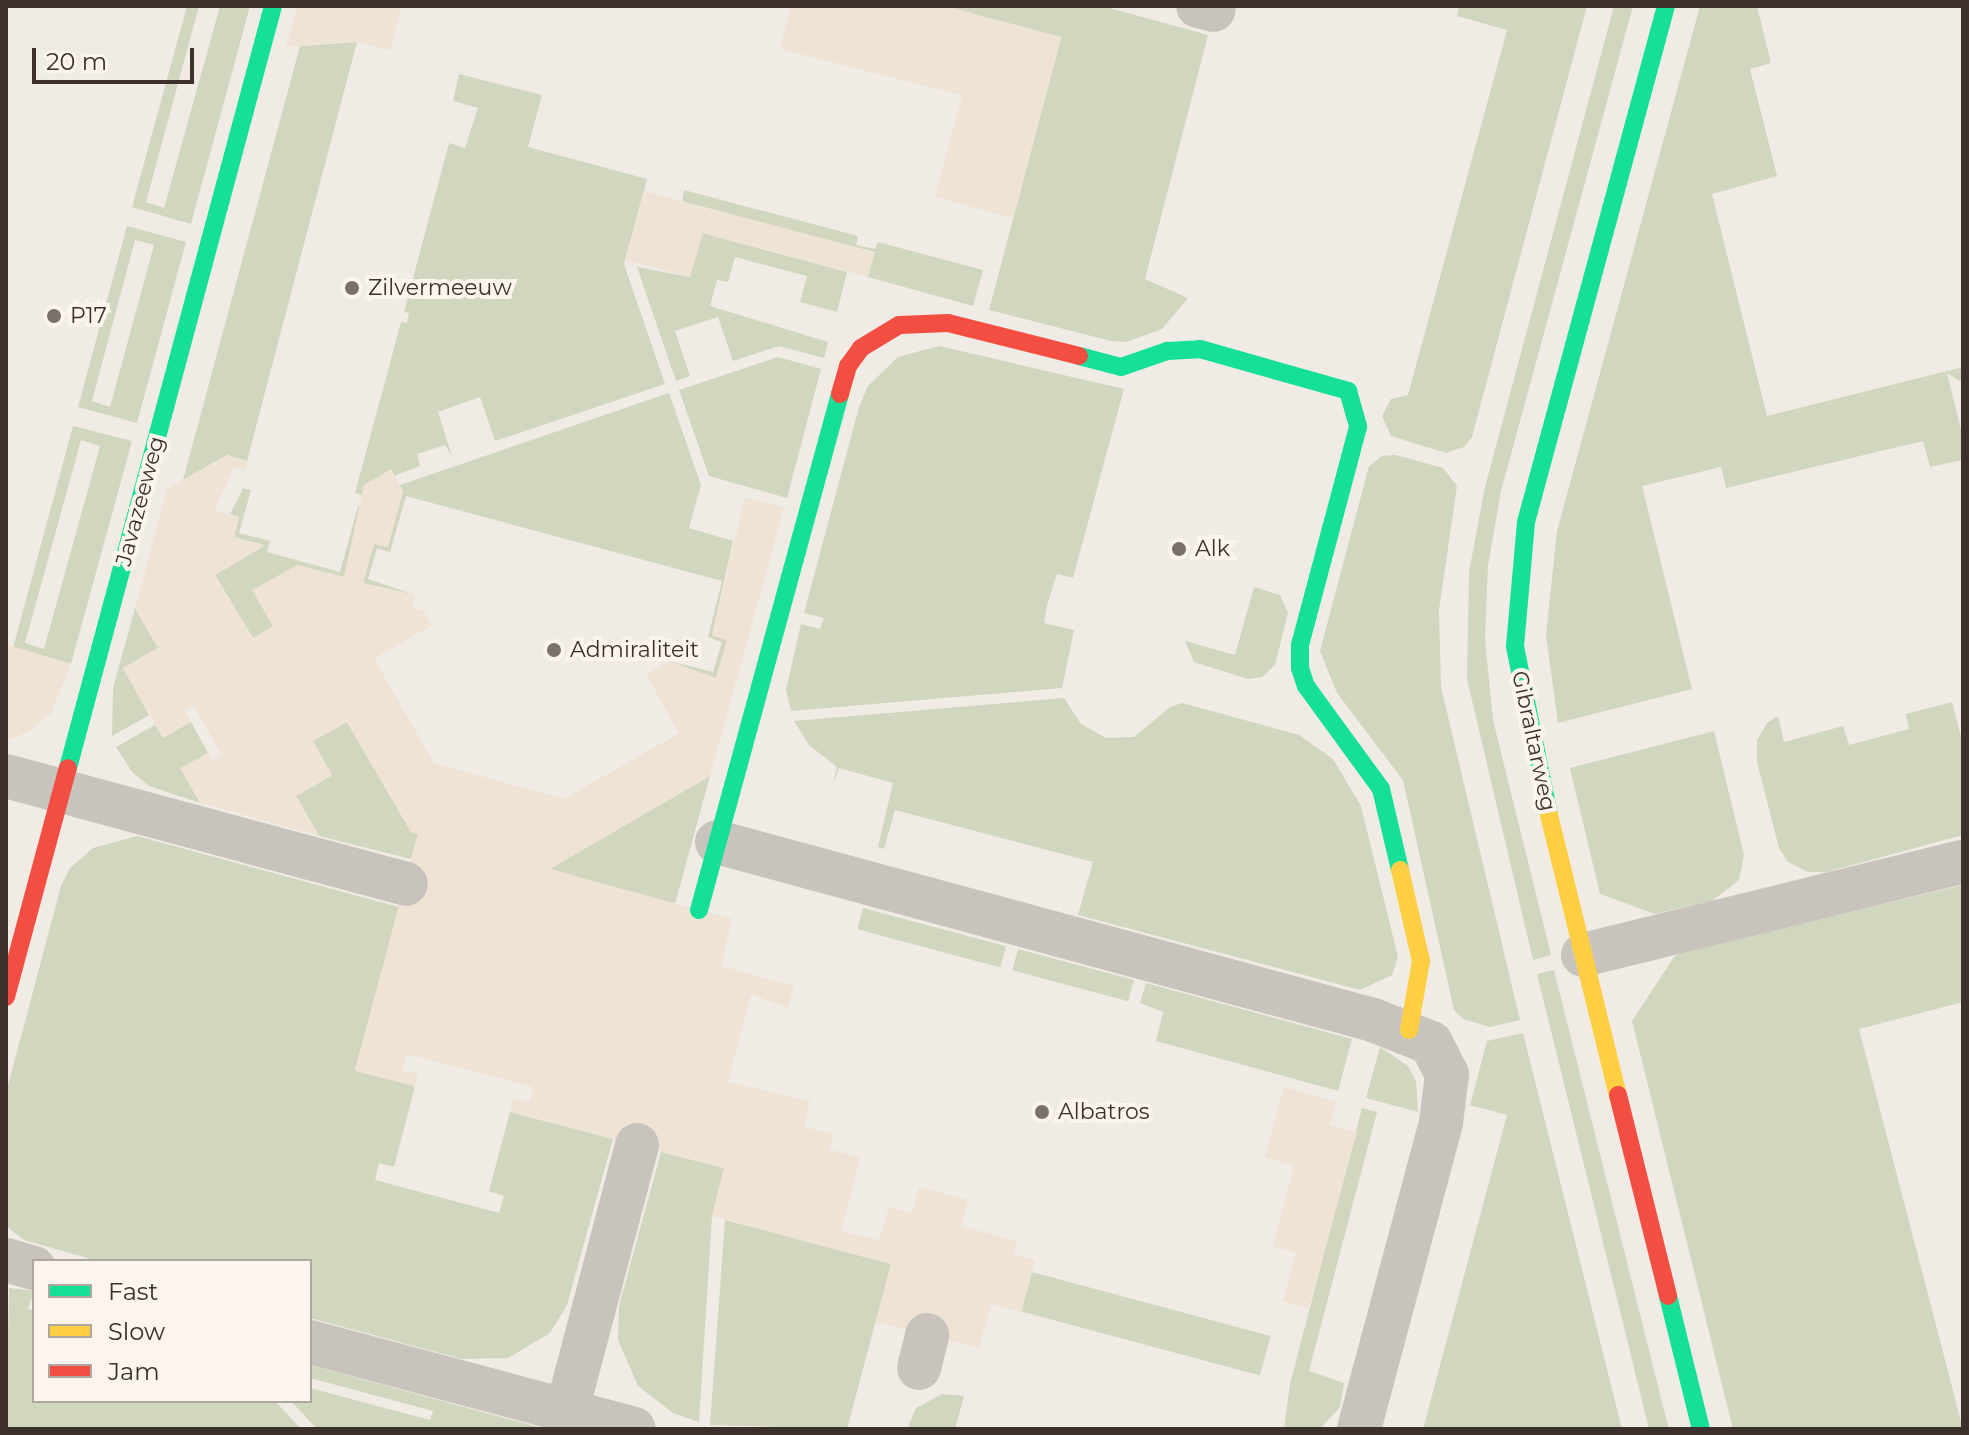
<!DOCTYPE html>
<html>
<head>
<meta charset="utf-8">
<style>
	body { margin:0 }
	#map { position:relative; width:1969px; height:1435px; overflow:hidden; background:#f0ebe5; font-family:Montserrat,sans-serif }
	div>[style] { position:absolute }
	.green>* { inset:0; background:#d1d6bf; transform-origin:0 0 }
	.plaza>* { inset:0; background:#eee3d5 }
	.street>* { height:44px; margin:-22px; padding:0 22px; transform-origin:22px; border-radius:22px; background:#c9c3be }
	.fast>* { height:18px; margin:-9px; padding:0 9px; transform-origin:9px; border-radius:9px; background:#16e098 }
	.slow>* { height:18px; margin:-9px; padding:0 9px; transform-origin:9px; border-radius:9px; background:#ffcf43 }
	.jam>* { height:18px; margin:-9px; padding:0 9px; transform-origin:9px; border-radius:9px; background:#f24e42 }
	.dots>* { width:22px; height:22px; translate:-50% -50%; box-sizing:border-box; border:4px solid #fbf5ee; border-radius:50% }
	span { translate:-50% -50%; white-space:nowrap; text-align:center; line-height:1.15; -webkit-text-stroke:8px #fbf5ee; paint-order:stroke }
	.poi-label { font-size:22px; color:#3b302b }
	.left { translate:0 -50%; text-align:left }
	.street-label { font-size:22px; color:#3b302b }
	.frame { position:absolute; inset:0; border:8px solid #3b302b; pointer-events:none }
	.legend { position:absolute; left:32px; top:1259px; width:280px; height:144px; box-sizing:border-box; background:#fbf5ee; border:2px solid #aea6a0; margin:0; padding:10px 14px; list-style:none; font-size:24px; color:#3b302b }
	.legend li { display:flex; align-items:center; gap:16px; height:40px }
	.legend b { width:40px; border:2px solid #aea6a0 }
	.scale { position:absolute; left:32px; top:48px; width:162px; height:36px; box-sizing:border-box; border:4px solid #3b302b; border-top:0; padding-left:10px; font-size:24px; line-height:28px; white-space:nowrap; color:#3b302b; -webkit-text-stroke:6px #fbf5ee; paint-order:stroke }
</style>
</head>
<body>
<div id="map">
	<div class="green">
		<div style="clip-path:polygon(187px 6px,199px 6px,146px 202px,164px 208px,220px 6px,250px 6px,191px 224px,132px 207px)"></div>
		<div style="clip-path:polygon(945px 6px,1102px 6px,1208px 35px,1145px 279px,1188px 298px,1162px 329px,1126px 342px,1111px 341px,989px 310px,1061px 38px)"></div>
		<div style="clip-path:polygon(1459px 6px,1587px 6px,1472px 437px,1464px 447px,1446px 453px,1391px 436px,1382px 416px,1391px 399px,1408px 395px,1507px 30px,1457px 16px)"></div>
		<div style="clip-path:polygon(1614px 6px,1633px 6px,1501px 491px,1488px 566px,1485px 639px,1493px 720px,1551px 955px,1533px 960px,1467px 679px,1469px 572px,1485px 487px)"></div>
		<div style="clip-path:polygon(1700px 6px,1757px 6px,1771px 63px,1750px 69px,1777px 176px,1712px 194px,1767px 416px,1963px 367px,1963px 383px,1947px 373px,1963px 437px,1963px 460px,1930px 467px,1923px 441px,1726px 488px,1721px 467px,1642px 486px,1692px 689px,1558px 723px,1546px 635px,1557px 531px)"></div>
		<div style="clip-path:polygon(357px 42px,247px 461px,227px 455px,183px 480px,300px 46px)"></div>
		<div style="clip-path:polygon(459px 74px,542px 95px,528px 147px,647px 179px,624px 264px,665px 384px,495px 441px,480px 397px,438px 412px,452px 456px,445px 445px,417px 454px,420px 466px,394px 476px,391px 470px,364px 485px,362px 495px,355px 493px,401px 322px,407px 323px,409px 313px,404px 312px,449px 143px,465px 148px,478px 108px,453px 101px)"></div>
		<div style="clip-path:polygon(684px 190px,858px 236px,856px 245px,875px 249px,878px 242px,983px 270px,973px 306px,868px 277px,874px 252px,682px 203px)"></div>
		<div style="clip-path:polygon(evenodd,127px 226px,186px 242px,137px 423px,78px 407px,127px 226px,135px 240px,154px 245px,110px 407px,92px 401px,135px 240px)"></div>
		<div style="clip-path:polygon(702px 233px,847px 272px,837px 312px,800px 302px,807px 276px,735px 257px,728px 282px,717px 280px,710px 306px,828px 342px,824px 358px,779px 346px,733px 361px,718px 317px,675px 331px,690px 376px,676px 381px,637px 267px,690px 277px)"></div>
		<div style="clip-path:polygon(939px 346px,1124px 389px,1073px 578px,1057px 574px,1047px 605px,1044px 623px,1074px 630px,1062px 688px,791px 711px,786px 690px,801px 624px,820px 629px,824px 618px,804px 613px,859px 407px,868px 386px,898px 357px)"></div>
		<div style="clip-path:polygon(778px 357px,821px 369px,787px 498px,709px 476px,679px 390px)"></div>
		<div style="clip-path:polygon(669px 393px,701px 485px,689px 528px,733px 541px,712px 635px,727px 640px,716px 679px,669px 661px,713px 672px,722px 642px,708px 637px,722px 581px,406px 496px,390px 552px,377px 548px,368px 579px,415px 595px,363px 583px,374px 544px,387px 547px,403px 492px,400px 485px)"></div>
		<div style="clip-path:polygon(evenodd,73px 426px,132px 441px,71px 664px,13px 648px,73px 426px,81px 440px,100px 446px,44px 649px,25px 643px,81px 440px)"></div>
		<div style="clip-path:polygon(1396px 455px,1443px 468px,1457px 486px,1439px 610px,1441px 687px,1520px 1020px,1490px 1027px,1463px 1019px,1454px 1010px,1403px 780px,1337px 693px,1320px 651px,1369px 466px,1382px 456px)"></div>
		<div style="clip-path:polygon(243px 488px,251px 490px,239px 533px,270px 541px,267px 552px,340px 572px,358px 506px,362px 508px,344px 577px,297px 565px,273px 627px,253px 638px,215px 575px,264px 546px,234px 537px,239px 517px,230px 514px)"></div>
		<div style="clip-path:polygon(1254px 587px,1280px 595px,1288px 613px,1275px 665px,1262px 677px,1248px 679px,1194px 662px,1185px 641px,1235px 655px)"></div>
		<div style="clip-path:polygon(135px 608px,158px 648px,123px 668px,149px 715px,112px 736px,113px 688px)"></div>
		<div style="clip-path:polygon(1064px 698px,1081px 724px,1106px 738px,1134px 737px,1170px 707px,1182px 703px,1299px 735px,1333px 759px,1361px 806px,1398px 957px,1392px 975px,1360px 990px,1078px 915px,1093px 862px,895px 810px,884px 849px,878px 847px,893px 783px,839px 768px,833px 784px,837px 767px,809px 745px,794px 721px)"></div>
		<div style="clip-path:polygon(1952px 702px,1963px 744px,1963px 835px,1827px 872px,1808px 872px,1788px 862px,1779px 848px,1757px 762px,1757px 740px,1767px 723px,1778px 716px,1784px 742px,1843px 726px,1849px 745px,1909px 729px,1906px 714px)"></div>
		<div style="clip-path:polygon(191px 722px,208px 753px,181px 769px,200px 803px,149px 786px,132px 772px,116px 747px,155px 725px,163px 738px)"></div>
		<div style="clip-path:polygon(347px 722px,411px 832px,418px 834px,411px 859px,319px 836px,296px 796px,331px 776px,313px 741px)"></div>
		<div style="clip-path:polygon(1714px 731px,1744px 855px,1739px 880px,1712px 901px,1655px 914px,1600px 894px,1570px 768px)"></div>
		<div style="clip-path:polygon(710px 776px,675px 904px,549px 869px)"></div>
		<div style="clip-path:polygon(137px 836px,399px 907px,355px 1070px,415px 1086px,394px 1167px,379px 1163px,375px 1180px,499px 1213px,504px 1196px,489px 1191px,510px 1112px,613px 1139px,567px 1305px,550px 1333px,508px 1358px,462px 1359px,310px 1318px,310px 1261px,98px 1261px,24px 1240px,6px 1226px,6px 1093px,61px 886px,70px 868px,93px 848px)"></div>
		<div style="clip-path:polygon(1963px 885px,1963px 1002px,1859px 1029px,1963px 1429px,1733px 1429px,1632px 1021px,1674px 957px,1683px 952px)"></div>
		<div style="left:863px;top:908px;width:148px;height:22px;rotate:15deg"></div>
		<div style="left:1018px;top:949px;width:120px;height:22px;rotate:15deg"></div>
		<div style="clip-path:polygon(1554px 970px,1665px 1414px,1669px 1429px,1649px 1429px,1537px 974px)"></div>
		<div style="clip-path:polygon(1146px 983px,1352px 1039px,1338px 1091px,1156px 1041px,1163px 1012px,1140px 1003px)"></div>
		<div style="clip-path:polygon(1523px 1033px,1622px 1429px,1423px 1429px,1507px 1115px,1470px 1105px,1487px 1041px)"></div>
		<div style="clip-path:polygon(1380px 1047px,1408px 1066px,1416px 1082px,1418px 1112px,1366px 1098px)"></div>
		<div style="clip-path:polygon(1362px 1108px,1377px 1112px,1309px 1371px,1344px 1383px,1340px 1407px,1320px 1429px,1284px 1429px,1290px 1384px)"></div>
		<div style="clip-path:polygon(661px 1152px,724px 1168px,712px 1216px,699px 1422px,673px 1413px,638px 1386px,618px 1340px,619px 1306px)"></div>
		<div style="clip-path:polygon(725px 1220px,891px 1264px,847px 1429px,710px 1425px)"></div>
		<div style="left:1032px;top:1272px;width:247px;height:41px;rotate:15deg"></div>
		<div style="clip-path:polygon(9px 1288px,34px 1291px,28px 1309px,34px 1311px,34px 1401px,275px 1401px,301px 1429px,6px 1429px)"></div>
		<div style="clip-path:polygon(310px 1365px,538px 1427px,317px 1429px,291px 1401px,310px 1401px,310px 1388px,430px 1420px,433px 1411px,310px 1378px)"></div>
		<div style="clip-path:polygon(942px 1394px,964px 1396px,955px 1429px,907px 1429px,916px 1408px)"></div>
	</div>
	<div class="plaza">
		<div style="clip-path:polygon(298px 6px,402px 6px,390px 50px,357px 42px,286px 47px)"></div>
		<div style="clip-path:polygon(791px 6px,945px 6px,1061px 37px,1013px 218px,935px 197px,962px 95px,780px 49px)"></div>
		<div style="clip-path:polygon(644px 191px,875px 252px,868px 277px,703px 233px,690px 277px,626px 260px)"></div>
		<div style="clip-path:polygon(227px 455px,248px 461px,245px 470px,234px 467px,214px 511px,239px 517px,234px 537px,265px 545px,215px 575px,253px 638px,273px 626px,252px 590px,297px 565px,344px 577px,364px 485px,391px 469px,403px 492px,388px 547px,374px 544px,363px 583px,415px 595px,413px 608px,423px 610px,432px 625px,374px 659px,434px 763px,564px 799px,679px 733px,646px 674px,669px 661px,716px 678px,727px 640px,712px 636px,745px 497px,784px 508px,710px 776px,550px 869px,732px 919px,721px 966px,794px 986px,788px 1008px,751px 994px,728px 1082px,810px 1101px,804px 1127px,833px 1134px,829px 1149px,860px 1158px,841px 1231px,879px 1240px,889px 1207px,912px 1213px,919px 1187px,968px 1200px,961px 1226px,1017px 1241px,1013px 1254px,1035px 1260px,1021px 1312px,991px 1304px,979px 1348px,876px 1322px,891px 1264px,712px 1216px,724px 1168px,510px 1112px,513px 1099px,530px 1102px,533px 1087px,407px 1054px,402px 1070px,418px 1074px,415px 1086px,355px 1071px,418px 834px,411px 832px,347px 722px,313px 741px,332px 775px,296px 796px,319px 836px,200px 803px,180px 768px,208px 753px,213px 761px,222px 755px,193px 705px,185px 710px,191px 722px,163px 738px,123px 668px,158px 648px,135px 608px,167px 489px)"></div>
		<div style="clip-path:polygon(6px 644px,71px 664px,51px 713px,30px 731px,6px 741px)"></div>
		<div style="clip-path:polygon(1284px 1087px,1336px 1102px,1330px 1125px,1357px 1132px,1309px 1308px,1283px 1301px,1296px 1253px,1273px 1246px,1294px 1166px,1265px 1157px)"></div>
	</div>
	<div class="street">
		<div style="left:1198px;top:6px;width:16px;rotate:14deg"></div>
		<div style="left:6px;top:776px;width:414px;rotate:15.1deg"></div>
		<div style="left:717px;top:842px;width:680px;rotate:15.18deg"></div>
		<div style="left:1373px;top:1020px;width:62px;rotate:21.6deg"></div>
		<div style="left:1431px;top:1043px;width:35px;rotate:63deg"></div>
		<div style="left:1447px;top:1074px;width:49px;rotate:97deg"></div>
		<div style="left:1441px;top:1123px;width:317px;rotate:105deg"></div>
		<div style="left:1583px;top:955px;width:391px;rotate:-13.8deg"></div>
		<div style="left:6px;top:1260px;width:29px;rotate:16deg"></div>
		<div style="left:310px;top:1342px;width:335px;rotate:15deg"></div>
		<div style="left:919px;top:1368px;width:34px;rotate:-76deg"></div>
		<div style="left:567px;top:1410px;width:274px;rotate:-75.2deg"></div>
	</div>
	<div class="fast">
		<div style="left:1079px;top:356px;width:43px;rotate:14.7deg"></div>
		<div style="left:1121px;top:367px;width:49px;rotate:-19.2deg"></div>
		<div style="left:1167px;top:351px;width:33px;rotate:-3deg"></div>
		<div style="left:1200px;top:349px;width:154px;rotate:15.8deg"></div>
		<div style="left:1348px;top:391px;width:37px;rotate:74deg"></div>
		<div style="left:1358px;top:427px;width:226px;rotate:104.9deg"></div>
		<div style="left:1300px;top:645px;width:23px;rotate:90deg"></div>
		<div style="left:1300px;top:668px;width:19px;rotate:72deg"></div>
		<div style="left:1306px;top:686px;width:127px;rotate:53.9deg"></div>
		<div style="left:1381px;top:789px;width:83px;rotate:76.8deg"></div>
		<div style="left:68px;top:768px;width:789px;rotate:-74.94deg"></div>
		<div style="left:1549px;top:815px;width:172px;rotate:-101.4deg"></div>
		<div style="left:1515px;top:646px;width:124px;rotate:-84.9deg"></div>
		<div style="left:1526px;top:522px;width:535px;rotate:-74.82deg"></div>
		<div style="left:699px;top:910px;width:535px;rotate:-74.72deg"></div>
		<div style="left:1668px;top:1296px;width:137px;rotate:76.1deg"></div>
	</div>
	<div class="slow">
		<div style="left:1549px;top:815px;width:288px;rotate:76.2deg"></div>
		<div style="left:1400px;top:870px;width:93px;rotate:77deg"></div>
		<div style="left:1421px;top:961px;width:70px;rotate:99.9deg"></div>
	</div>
	<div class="jam">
		<div style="left:840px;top:394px;width:29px;rotate:-74deg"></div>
		<div style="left:848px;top:366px;width:22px;rotate:-54deg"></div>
		<div style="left:861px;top:348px;width:44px;rotate:-31.2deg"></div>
		<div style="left:899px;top:325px;width:49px;rotate:-2.3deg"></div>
		<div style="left:948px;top:323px;width:135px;rotate:14.1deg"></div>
		<div style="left:6px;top:997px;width:237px;rotate:-74.9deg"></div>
		<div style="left:1618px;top:1095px;width:207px;rotate:76deg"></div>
	</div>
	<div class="dots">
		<div style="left:352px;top:288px;background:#7a716c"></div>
		<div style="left:54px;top:316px;background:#7a716c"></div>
		<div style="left:1179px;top:549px;background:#7a716c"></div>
		<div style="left:554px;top:650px;background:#7a716c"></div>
		<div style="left:1042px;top:1112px;background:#7a716c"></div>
	</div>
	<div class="poi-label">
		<span class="left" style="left:368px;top:288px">Zilvermeeuw</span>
		<span class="left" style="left:70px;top:316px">P17</span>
		<span class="left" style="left:1195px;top:549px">Alk</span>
		<span class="left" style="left:570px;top:650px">Admiraliteit</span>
		<span class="left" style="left:1058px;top:1112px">Albatros</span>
	</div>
	<div class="street-label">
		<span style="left:140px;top:501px;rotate:-75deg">Javazeeweg</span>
		<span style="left:1534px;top:741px;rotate:78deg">Gibraltarweg</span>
	</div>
	<div class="frame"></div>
	<ul class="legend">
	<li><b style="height:10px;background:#16e098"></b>Fast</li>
	<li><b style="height:10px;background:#ffcf43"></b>Slow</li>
	<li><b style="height:10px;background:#f24e42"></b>Jam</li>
	</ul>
	<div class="scale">20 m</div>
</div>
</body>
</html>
